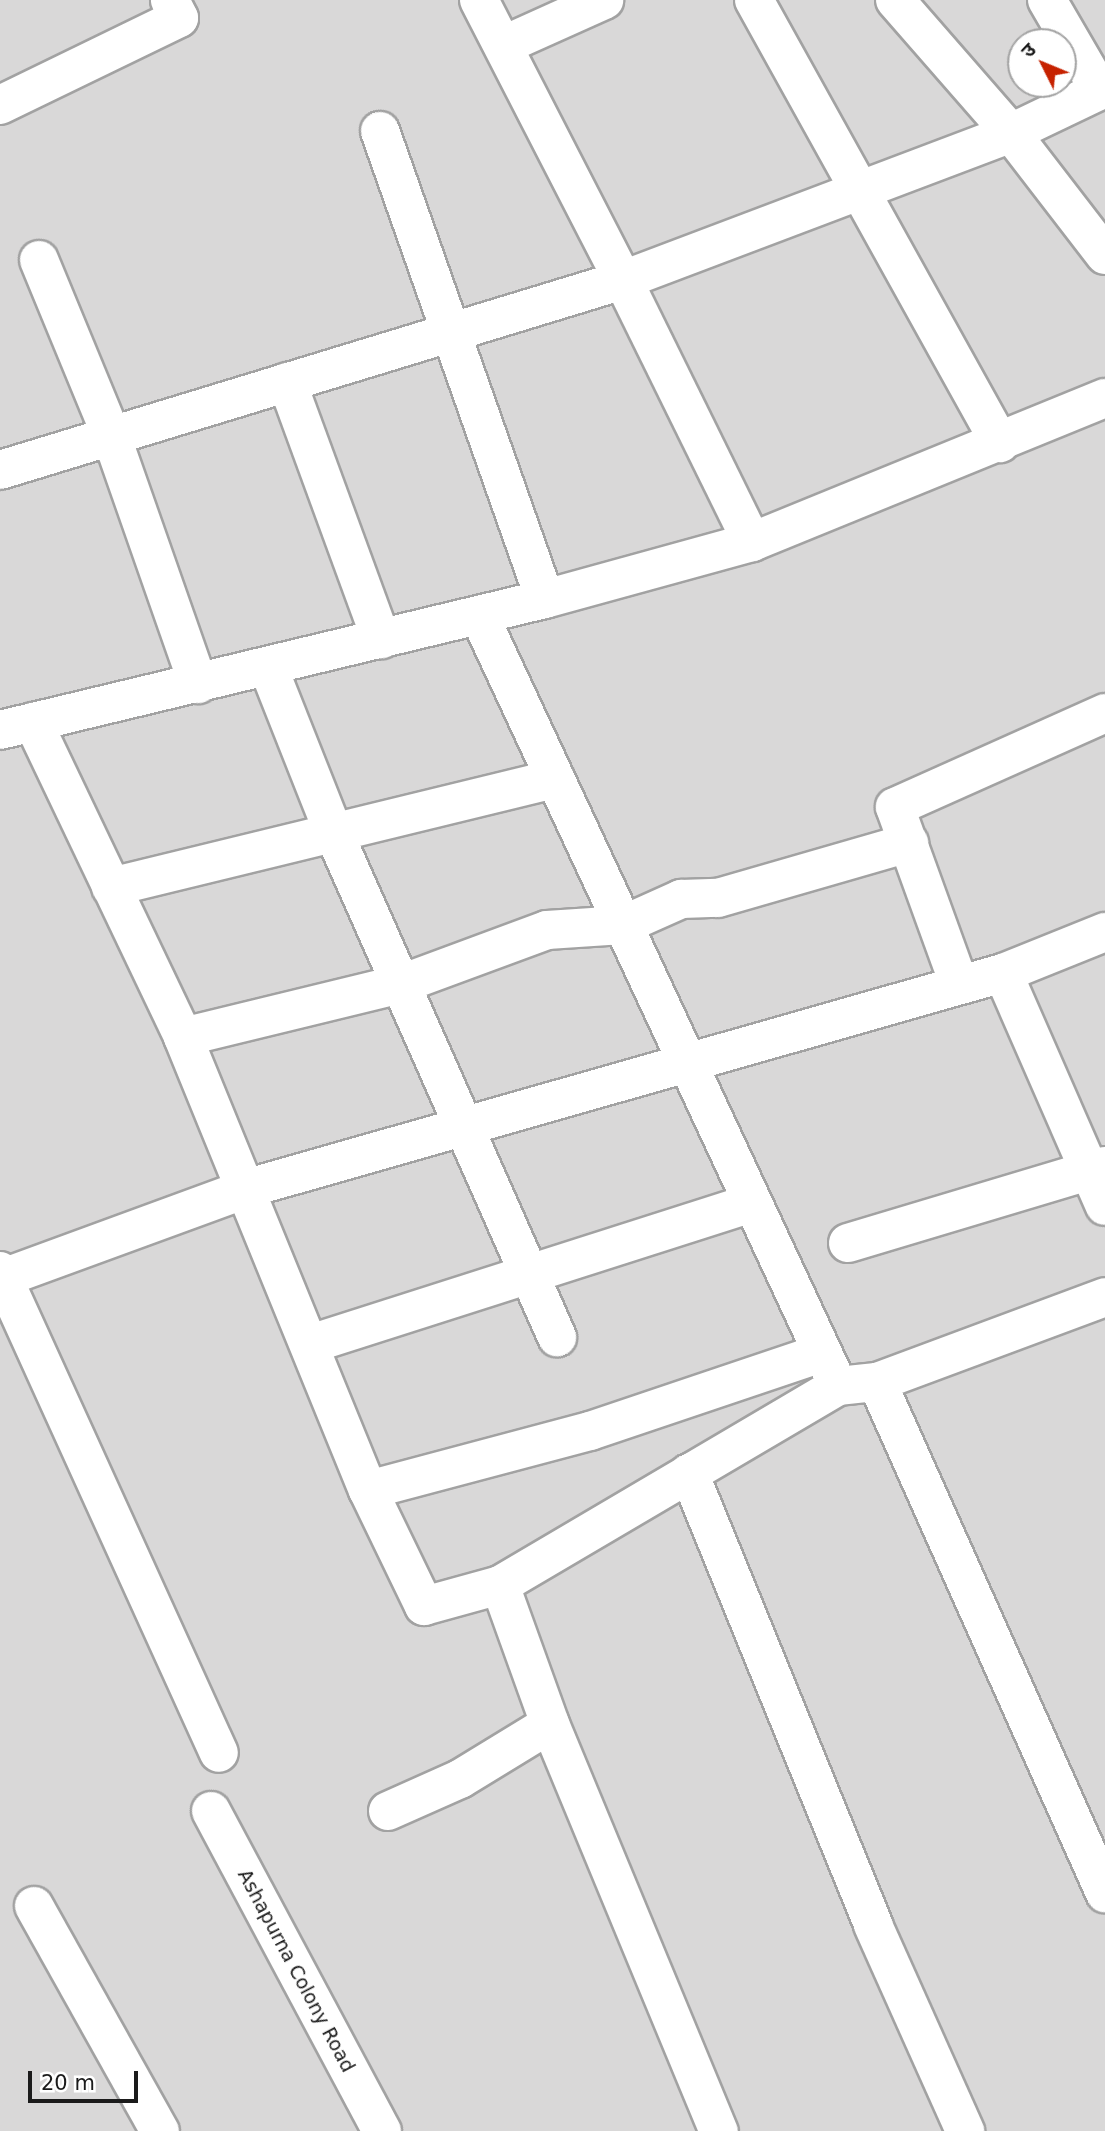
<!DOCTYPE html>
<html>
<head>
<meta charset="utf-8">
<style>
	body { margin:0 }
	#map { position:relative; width:1105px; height:2131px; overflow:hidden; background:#edebe0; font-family:"DejaVu Sans","Noto Sans Devanagari",sans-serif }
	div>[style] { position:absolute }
	.residential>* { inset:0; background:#d9d8d8 }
	.roads { filter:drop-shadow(2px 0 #a2a2a2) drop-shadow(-2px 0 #a2a2a2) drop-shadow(0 2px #a2a2a2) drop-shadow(0 -2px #a2a2a2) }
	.street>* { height:38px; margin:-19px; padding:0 19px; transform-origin:19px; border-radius:19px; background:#fff }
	span { translate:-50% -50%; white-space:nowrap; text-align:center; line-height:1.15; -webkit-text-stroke:5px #fff; paint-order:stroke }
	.street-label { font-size:19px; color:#1b1b1b }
	.north { position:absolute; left:1007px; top:28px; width:70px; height:70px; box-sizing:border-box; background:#fff; border:2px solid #a4a4a4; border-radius:50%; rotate:313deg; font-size:19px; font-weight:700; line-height:28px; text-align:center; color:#1b1b1b }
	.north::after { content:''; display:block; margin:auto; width:24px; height:32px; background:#c62200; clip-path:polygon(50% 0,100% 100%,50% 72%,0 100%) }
	.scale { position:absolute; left:28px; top:2071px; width:110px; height:32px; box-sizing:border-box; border:4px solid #1b1b1b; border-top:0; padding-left:9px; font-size:21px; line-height:24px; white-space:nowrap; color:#1b1b1b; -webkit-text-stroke:5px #fff; paint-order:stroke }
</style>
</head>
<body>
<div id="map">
	<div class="residential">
		<div style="clip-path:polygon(evenodd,0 0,1105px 0,1105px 2131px,0 2131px,0 0,1021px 42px,1063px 42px,1063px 84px,1021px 84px,1021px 42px)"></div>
	</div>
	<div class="roads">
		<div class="street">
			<div style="left:479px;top:0;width:315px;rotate:62.8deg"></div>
			<div style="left:623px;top:280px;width:415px;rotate:-20.7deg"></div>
			<div style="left:1011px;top:133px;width:104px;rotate:-25.6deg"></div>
			<div style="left:754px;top:0;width:507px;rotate:60.96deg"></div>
			<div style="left:895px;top:0;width:176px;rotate:48.9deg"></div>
			<div style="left:1011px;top:133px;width:154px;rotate:52.4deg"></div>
			<div style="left:1047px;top:0;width:105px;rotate:59.8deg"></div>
			<div style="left:504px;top:45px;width:110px;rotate:-24.2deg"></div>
			<div style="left:0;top:105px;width:199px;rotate:-25.9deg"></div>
			<div style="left:179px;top:18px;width:20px;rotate:-117deg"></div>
			<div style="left:380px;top:131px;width:496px;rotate:70.6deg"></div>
			<div style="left:39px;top:260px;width:189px;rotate:67.6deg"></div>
			<div style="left:111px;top:435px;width:264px;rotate:70.7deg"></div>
			<div style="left:287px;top:382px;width:274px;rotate:69.9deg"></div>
			<div style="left:0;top:470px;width:651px;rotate:-16.96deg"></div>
			<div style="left:623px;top:280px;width:292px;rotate:63.8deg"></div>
			<div style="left:479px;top:615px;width:850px;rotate:65.03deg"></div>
			<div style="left:838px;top:1386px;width:39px;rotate:-6deg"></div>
			<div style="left:877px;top:1382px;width:560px;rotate:65.95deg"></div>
			<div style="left:268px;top:667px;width:174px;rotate:68.4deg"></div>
			<div style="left:332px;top:829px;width:556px;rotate:66.11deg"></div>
			<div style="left:33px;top:722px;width:349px;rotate:64.5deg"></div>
			<div style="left:183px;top:1037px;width:489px;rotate:67.8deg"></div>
			<div style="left:368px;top:1490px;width:129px;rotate:64.2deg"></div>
			<div style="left:424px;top:1606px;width:79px;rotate:-15.4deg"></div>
			<div style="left:500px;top:1585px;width:148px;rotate:70.2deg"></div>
			<div style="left:550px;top:1724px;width:441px;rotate:67.5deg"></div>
			<div style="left:0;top:730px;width:561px;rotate:-13.52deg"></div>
			<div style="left:545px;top:599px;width:215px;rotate:-15.4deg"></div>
			<div style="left:752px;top:542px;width:381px;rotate:-22.2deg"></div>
			<div style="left:111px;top:887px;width:457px;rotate:-13.7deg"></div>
			<div style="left:1003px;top:973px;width:254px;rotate:66.4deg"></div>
			<div style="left:959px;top:984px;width:188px;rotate:-109.9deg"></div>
			<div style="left:895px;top:807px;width:230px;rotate:-24.1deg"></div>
			<div style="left:183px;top:1037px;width:224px;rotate:-13.7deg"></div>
			<div style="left:401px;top:984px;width:156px;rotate:-20.3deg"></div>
			<div style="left:547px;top:930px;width:76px;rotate:-3.8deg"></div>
			<div style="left:623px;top:925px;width:64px;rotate:-24.1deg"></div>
			<div style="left:681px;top:899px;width:37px;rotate:-2deg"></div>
			<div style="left:718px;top:898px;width:199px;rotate:-16.1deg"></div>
			<div style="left:848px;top:1243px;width:268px;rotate:-16.7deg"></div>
			<div style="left:0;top:1271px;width:529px;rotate:65.57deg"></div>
			<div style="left:0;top:1279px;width:264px;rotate:-20.1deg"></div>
			<div style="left:248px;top:1188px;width:785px;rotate:-15.9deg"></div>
			<div style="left:1003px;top:973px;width:110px;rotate:-21.9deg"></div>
			<div style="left:310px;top:1344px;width:464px;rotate:-17.7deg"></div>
			<div style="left:877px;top:1382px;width:243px;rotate:-20.4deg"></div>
			<div style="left:689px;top:1473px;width:488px;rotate:67.8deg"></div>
			<div style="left:873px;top:1925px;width:226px;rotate:65.9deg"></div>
			<div style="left:368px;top:1490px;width:230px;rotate:-14.9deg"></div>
			<div style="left:590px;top:1431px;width:245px;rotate:-18.6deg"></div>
			<div style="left:500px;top:1585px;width:392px;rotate:-30.5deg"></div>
			<div style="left:211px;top:1811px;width:363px;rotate:61.9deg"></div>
			<div style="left:388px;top:1811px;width:79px;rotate:-24deg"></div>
			<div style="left:460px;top:1779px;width:105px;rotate:-31.4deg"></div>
			<div style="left:34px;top:1906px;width:258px;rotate:60.8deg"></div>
		</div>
	</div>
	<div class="street-label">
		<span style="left:296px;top:1971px;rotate:62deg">Ashapurna Colony Road</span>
	</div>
	<div class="north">उ</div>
	<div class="scale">20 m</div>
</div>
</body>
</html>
